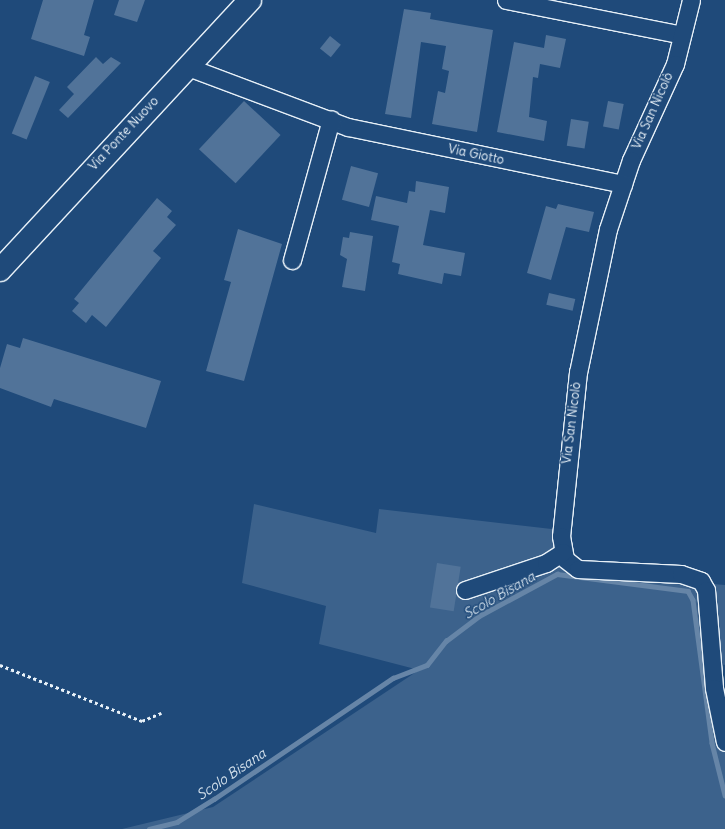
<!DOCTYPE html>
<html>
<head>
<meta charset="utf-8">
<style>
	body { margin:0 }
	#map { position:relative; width:725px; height:829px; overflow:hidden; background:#1f4a7a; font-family:Delius,sans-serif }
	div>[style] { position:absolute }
	.green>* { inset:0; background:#3c628c }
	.stream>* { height:4.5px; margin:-2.25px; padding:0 2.25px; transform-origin:2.25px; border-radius:2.25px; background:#6685a7 }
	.building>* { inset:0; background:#517399; transform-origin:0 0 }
	.path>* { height:2.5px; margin-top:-1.25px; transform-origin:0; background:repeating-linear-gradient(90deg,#e8f1f8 0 3px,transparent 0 6px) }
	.roads { filter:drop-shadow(1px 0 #e8f1f8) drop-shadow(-1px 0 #e8f1f8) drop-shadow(0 1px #e8f1f8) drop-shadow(0 -1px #e8f1f8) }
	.minor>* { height:17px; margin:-8.5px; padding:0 8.5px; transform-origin:8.5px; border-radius:8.5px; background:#1f4a7a }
	.major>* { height:22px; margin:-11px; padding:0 11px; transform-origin:11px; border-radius:11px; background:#1f4a7a }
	span { translate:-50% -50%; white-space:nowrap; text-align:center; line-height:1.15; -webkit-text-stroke:3px #1f4a7a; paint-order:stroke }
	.street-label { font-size:13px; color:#e8f1f8 }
	.water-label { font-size:14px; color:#d4e1ec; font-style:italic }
</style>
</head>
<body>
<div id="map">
	<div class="green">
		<div style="clip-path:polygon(254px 504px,376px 533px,379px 509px,569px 531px,568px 572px,725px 585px,725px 665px,712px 662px,725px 730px,725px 829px,122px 829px,213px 807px,419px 670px,319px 644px,326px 606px,242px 583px)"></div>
	</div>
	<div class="stream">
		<div style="left:149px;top:829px;width:29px;rotate:-14deg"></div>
		<div style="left:177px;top:822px;width:44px;rotate:-31.9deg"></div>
		<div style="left:214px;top:799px;width:216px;rotate:-34.1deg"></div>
		<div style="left:393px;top:678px;width:36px;rotate:-21deg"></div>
		<div style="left:427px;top:665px;width:31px;rotate:-52deg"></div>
		<div style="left:446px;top:641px;width:41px;rotate:-37.1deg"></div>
		<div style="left:479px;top:616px;width:89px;rotate:-28.3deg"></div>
		<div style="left:557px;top:574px;width:132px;rotate:7.4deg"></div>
		<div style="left:688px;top:591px;width:10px;rotate:61deg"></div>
		<div style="left:693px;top:600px;width:144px;rotate:82.4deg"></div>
		<div style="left:712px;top:743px;width:54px;rotate:76deg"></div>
	</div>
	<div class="building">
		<div style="clip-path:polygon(43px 0,94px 0,84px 35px,90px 37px,84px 56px,31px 39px)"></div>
		<div style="clip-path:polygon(119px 0,145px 0,137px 22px,114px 15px)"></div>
		<div style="clip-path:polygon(404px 9px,431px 13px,430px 19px,493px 30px,477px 132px,432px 124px,438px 91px,445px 93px,449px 71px,442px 69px,446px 46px,421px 42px,411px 118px,385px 114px)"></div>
		<div style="clip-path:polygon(546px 35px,566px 39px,560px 68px,540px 64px,538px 78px,533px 77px,529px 117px,547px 121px,544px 141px,497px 132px,514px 42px,544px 48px)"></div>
		<div style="left:330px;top:36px;width:14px;height:16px;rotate:39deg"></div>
		<div style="clip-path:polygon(96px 57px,103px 64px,111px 57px,121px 63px,68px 118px,59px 110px,74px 94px,67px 87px)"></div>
		<div style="left:35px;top:76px;width:16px;height:62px;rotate:22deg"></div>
		<div style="left:244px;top:101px;width:50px;height:66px;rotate:43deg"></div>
		<div style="left:608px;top:101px;width:16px;height:26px;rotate:11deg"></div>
		<div style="left:571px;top:119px;width:18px;height:27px;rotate:9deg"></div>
		<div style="left:351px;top:166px;width:28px;height:35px;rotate:15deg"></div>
		<div style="clip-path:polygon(416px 181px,449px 187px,445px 213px,430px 210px,423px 245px,465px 253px,461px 276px,444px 273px,442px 284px,398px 274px,400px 264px,392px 262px,399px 226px,371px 220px,376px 196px,407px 203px,409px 191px,415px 192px)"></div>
		<div style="clip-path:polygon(157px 198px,172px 211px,167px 217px,176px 225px,153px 251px,161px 258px,106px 327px,92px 315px,86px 323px,72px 311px,79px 303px,74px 299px)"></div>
		<div style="clip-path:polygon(558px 204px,594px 212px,589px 232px,566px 227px,551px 280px,527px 273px,546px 206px,556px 209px)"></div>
		<div style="clip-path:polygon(238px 229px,282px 244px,244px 381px,206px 371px,231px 282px,224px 280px)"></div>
		<div style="clip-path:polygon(350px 232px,373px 236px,365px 291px,342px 287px,347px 259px,340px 255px,343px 237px,349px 238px)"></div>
		<div style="left:549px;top:293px;width:27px;height:12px;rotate:13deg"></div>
		<div style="clip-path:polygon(23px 338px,161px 381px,146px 428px,54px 399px,51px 407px,0 388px,0 368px,7px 344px,20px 348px)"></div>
		<div style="left:437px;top:563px;width:24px;height:45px;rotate:9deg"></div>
	</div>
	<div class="path">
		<div style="left:0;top:665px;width:153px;rotate:21.5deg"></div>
		<div style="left:142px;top:721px;width:21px;rotate:-23deg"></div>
	</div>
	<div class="roads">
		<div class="minor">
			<div style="left:506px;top:0;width:179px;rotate:11.2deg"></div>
			<div style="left:691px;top:0;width:66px;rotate:104deg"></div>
			<div style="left:675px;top:64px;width:106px;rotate:114.6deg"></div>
			<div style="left:631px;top:160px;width:73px;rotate:108.4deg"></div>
			<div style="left:608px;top:229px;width:146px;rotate:101.8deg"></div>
			<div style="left:578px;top:372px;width:165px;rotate:95.9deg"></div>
			<div style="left:561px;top:536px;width:23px;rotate:80deg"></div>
			<div style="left:565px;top:559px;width:16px;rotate:38deg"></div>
			<div style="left:578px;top:569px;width:103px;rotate:2.8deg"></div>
			<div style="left:681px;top:574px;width:21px;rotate:19deg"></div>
			<div style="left:701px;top:581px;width:10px;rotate:61deg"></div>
			<div style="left:706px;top:590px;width:98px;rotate:85.3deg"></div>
			<div style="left:714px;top:688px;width:55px;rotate:78.5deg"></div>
			<div style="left:188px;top:67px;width:171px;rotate:20.6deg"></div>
			<div style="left:348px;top:127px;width:281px;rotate:11.7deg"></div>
			<div style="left:292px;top:260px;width:146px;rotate:-74.5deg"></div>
			<div style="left:465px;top:590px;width:85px;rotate:-18.4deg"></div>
			<div style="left:546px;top:563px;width:20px;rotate:-33deg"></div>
		</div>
		<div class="major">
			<div style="left:0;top:270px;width:368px;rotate:-47.2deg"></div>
		</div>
	</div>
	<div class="street-label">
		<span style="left:653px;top:111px;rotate:-66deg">Via San Nicolò</span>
		<span style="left:124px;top:134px;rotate:-47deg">Via Ponte Nuovo</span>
		<span style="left:476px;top:155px;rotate:12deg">Via Giotto</span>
		<span style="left:572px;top:423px;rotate:-83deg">Via San Nicolò</span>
	</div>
	<div class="water-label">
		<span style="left:499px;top:595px;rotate:-30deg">Scolo Bisana</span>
		<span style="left:231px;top:774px;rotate:-34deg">Scolo Bisana</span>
	</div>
</div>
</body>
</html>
